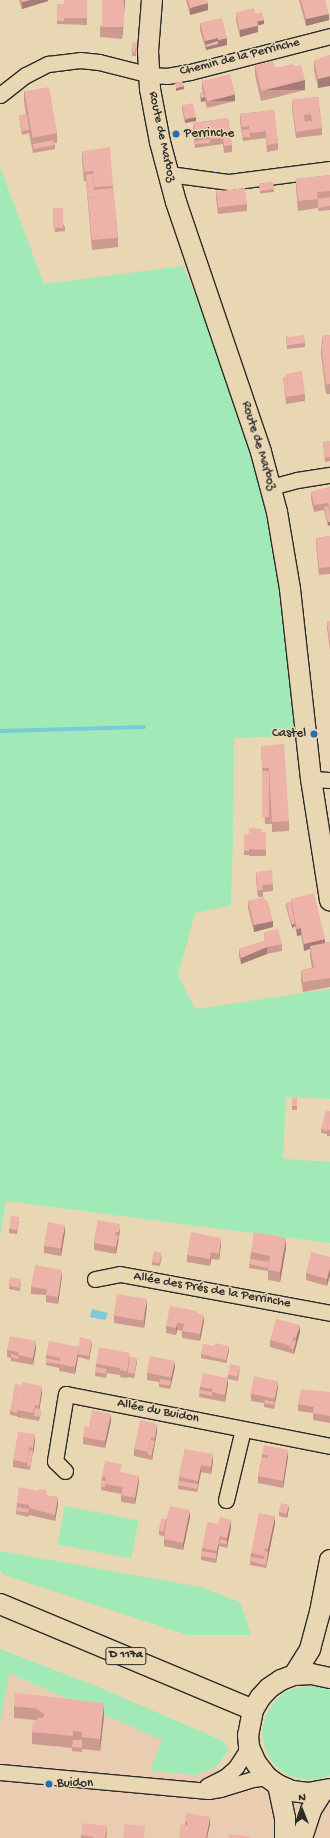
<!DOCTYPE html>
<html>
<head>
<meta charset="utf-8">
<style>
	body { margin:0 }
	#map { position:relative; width:330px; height:1838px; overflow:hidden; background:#e9d7b4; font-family:"Gochi Hand",sans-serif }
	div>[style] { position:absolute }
	.built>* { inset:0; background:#eaccb0 }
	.green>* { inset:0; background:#a1e9b7; transform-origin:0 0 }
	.water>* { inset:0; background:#7ccad9 }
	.stream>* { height:4px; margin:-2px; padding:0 2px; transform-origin:2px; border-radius:2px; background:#7ccad9 }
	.roads { filter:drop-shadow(1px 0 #2b2b2b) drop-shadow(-1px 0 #2b2b2b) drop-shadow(0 1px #2b2b2b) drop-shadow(0 -1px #2b2b2b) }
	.minor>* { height:15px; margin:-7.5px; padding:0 7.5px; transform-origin:7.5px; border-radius:7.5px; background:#e9d7b4 }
	.major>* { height:20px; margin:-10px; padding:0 10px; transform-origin:10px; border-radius:10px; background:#e9d7b4 }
	.wall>* { inset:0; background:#cc9a90; transform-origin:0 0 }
	.shaded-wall>* { inset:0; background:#a67d76; transform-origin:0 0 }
	.building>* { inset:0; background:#edb3a8; transform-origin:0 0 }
	.dots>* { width:11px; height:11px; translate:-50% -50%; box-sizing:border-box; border:2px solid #e9d7b4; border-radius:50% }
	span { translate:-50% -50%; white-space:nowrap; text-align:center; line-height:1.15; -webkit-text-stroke:3px #e9d7b4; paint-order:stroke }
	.shield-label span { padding:1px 3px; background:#e9d7b4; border:1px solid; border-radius:3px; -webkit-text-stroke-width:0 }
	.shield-label { font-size:12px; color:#2b2b2b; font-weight:700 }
	.street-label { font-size:13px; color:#2b2b2b }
	.poi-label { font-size:13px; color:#2b2b2b }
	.left { translate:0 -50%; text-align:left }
	.right { translate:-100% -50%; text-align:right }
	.north { position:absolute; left:282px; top:1790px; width:40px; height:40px; -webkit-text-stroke:3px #e9d7b4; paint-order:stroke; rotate:0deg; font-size:11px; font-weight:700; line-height:16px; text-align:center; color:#2b2b2b }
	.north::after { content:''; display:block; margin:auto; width:14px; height:18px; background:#2b2b2b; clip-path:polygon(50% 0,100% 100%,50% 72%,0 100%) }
</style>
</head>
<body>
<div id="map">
	<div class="built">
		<div style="clip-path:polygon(8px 1673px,162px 1740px,151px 1771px,196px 1775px,216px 1767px,330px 1799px,330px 1838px,0 1838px,0 1723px)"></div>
	</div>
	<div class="green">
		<div style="clip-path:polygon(0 167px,44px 284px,183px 266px,212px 332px,256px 464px,269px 524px,282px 594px,297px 736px,234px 738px,233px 836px,231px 905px,195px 913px,178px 975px,195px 1009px,330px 989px,330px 1099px,286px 1097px,283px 1159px,330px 1162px,330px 1243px,6px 1201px,0 1237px)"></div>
		<div style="left:65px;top:1506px;width:75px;height:39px;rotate:11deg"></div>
		<div style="clip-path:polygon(0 1551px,201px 1587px,240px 1602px,251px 1635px,187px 1635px,4px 1575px,0 1570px)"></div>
		<div style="clip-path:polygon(0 1649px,96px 1686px,223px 1741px,229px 1750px,216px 1767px,196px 1775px,150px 1771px,162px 1740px,9px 1673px,0 1723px)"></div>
		<div style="clip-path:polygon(314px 1686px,330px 1690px,330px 1775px,323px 1778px,307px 1780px,293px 1777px,280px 1770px,270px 1759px,264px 1745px,262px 1730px,266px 1715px,274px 1702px,285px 1692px,299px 1687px)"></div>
	</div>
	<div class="water">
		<div style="clip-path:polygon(92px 1309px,108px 1313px,105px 1320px,90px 1317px)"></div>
	</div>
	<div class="stream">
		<div style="left:0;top:731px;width:144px;rotate:-1.6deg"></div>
	</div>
	<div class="roads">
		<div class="minor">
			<div style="left:0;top:95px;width:33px;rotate:-38deg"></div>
			<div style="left:26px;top:75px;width:25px;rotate:-27deg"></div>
			<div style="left:48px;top:64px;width:32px;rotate:-7deg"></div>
			<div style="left:80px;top:60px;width:19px;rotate:6deg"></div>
			<div style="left:99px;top:62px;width:53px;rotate:14.3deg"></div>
			<div style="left:150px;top:75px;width:17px;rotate:3deg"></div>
			<div style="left:167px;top:76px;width:23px;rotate:-10deg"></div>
			<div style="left:190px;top:72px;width:145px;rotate:-14.4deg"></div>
			<div style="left:169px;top:174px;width:61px;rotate:7.6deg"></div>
			<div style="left:229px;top:182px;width:102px;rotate:-7.3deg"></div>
			<div style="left:271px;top:487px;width:27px;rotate:-15deg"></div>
			<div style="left:297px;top:480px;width:33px;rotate:-9deg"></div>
			<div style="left:311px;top:779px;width:19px;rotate:3deg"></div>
			<div style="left:95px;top:1279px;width:25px;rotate:-11deg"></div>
			<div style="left:120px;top:1274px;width:214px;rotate:10.5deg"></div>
			<div style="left:65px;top:1471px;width:14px;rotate:-135deg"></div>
			<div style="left:55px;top:1461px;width:68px;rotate:-80.7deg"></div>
			<div style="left:66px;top:1394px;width:269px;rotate:11.1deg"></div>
			<div style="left:226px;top:1500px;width:73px;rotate:-76.5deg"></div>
			<div style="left:0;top:1772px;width:209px;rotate:5.2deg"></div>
			<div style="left:208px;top:1791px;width:12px;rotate:-9deg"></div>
			<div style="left:220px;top:1789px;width:34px;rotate:-17deg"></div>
			<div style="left:253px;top:1779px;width:14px;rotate:-8deg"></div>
			<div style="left:207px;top:1786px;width:20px;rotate:-27deg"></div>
			<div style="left:225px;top:1777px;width:15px;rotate:-42deg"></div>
			<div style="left:236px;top:1767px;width:24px;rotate:-57deg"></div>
		</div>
		<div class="major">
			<div style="left:152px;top:0;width:51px;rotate:94.5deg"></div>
			<div style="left:148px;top:51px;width:38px;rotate:87deg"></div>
			<div style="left:150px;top:89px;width:54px;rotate:79.3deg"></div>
			<div style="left:160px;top:142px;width:62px;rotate:75.1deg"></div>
			<div style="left:176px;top:202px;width:264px;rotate:71.2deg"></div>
			<div style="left:261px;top:452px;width:62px;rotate:75.1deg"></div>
			<div style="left:277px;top:512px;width:78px;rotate:80.4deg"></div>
			<div style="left:290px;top:589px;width:191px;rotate:83.7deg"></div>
			<div style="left:311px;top:779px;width:123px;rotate:81.1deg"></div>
			<div style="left:0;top:1604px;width:274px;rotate:22.7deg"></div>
			<div style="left:294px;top:1675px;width:31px;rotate:-58deg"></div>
			<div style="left:310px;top:1649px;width:38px;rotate:-75deg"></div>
			<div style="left:320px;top:1612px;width:53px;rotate:-79.1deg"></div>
			<div style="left:330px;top:1678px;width:19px;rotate:-168deg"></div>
			<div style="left:311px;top:1674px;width:17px;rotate:177deg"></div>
			<div style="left:294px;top:1675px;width:14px;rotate:159deg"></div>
			<div style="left:281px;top:1680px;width:14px;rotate:146deg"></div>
			<div style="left:269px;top:1688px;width:13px;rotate:132deg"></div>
			<div style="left:260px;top:1698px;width:14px;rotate:120deg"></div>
			<div style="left:253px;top:1710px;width:25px;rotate:101deg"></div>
			<div style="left:248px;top:1735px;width:12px;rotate:85deg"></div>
			<div style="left:249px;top:1747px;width:17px;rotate:66deg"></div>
			<div style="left:256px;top:1763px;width:18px;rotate:52deg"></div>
			<div style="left:267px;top:1777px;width:14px;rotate:36deg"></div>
			<div style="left:278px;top:1785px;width:15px;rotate:23deg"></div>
			<div style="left:292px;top:1791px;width:16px;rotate:7deg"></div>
			<div style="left:308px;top:1793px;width:22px;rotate:-10deg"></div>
			<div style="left:278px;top:1785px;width:34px;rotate:78deg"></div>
			<div style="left:285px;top:1818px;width:20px;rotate:90deg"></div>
			<div style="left:302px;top:1838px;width:29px;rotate:-72deg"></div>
			<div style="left:311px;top:1810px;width:22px;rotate:-58deg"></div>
		</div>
	</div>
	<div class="wall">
		<div style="clip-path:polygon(19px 0,48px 0,48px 1px,22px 9px)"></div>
		<div style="clip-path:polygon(87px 0,87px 25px,57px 24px,57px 4px,64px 4px)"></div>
		<div style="clip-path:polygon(125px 0,122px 39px,100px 37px,100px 27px)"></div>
		<div style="clip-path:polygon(186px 0,207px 0,208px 10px,190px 15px)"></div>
		<div style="clip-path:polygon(299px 0,325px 0,329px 20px,306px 26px)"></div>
		<div style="clip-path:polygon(236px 13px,255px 13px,264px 24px,258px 25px,258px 32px,240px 37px,236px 20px)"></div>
		<div style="clip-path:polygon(200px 23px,227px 45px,206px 50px,200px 30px)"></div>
		<div style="clip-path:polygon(137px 46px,136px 56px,132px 56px,132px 52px)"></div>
		<div style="clip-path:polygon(330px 55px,318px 88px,314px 70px,314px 61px)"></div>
		<div style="clip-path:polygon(255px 65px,275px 68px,294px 66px,305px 90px,261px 101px,255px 75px)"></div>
		<div style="clip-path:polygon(202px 81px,235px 101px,207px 108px,205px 101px,201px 102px,200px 96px,200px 93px,203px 92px,202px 88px)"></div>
		<div style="clip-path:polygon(24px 91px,57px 133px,57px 143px,55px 143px,55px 149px,33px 153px,29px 133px,22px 135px,19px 116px,26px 114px,24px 101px)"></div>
		<div style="clip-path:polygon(evenodd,318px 97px,322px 128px,322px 135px,296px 138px,292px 107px,292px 100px,318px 97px,311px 121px,311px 122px,305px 123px,305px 122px,311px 121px)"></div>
		<div style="clip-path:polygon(182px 105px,196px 121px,185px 123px,182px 109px)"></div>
		<div style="clip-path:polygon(274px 110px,278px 143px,278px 150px,267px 152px,266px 138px,243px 141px,240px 121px,240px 114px)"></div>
		<div style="clip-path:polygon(228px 118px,232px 145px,232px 152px,224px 153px,223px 144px,195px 148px,193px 129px,193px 123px)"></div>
		<div style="clip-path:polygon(82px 151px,113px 186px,118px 238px,118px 247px,92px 250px,86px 181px,84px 181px,82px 161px)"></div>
		<div style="clip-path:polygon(330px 175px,330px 210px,318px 211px,318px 208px,298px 211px,296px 189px,296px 179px)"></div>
		<div style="left:273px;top:182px;width:10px;height:14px;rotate:84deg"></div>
		<div style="clip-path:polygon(216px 191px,247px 204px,247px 211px,218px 214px,216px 198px)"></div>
		<div style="clip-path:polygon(53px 208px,65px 227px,65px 231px,55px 232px)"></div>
		<div style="clip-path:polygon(330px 335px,330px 394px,326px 394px,321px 354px,321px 345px,322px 344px,322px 336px)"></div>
		<div style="clip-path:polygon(286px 336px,305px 343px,305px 347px,287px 349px)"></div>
		<div style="clip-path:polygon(286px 374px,305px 394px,305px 401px,286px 404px,283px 377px,286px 377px)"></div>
		<div style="clip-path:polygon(330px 441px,330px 461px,325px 462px,323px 442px)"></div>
		<div style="clip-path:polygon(330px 487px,330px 525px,328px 526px,324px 510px,314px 512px,311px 499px,311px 492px)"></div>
		<div style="clip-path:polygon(330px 536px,330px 574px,319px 575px,316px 545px,316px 538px)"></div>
		<div style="clip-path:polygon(327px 621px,330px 621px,330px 650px,327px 628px)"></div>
		<div style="clip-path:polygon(261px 746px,289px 821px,289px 831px,272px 832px,272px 822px,272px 824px,265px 824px)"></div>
		<div style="clip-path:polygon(262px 832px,266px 832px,266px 856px,249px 856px,249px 855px,244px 855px,244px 834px,249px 834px)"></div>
		<div style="clip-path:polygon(256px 872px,273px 884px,273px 891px,263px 892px,263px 897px,258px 897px,256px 879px)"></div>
		<div style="clip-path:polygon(291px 899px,325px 943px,330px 942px,330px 987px,303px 992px,301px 980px,301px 970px,312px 968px,310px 956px,310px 949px,304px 951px,301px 935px,297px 936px,295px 926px,292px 928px,286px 907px,286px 903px,291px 902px)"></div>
		<div style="clip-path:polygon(264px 900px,270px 909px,273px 927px,254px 932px,248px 908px,248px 901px)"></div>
		<div style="clip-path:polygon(264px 932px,282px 944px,282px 951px,267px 954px,241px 964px,239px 956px,239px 949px,265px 941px)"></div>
		<div style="left:292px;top:1098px;width:5px;height:12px"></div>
		<div style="clip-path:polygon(330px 1111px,330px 1136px,327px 1136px,327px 1134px,321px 1133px,321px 1129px)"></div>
		<div style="clip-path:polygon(98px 1220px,120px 1231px,116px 1254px,94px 1250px,94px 1243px)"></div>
		<div style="clip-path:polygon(19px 1221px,17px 1234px,9px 1233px,9px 1229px)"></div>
		<div style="clip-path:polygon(65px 1232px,61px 1256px,44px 1253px,44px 1246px)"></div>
		<div style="clip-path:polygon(221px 1244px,219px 1260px,211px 1259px,210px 1266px,187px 1262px,187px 1255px)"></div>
		<div style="clip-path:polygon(286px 1248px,280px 1282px,268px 1280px,268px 1271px,249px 1268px,251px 1252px)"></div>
		<div style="clip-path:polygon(162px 1256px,160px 1266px,152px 1265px,152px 1262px)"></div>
		<div style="clip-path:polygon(330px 1257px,330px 1275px,327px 1286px,306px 1280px,306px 1273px)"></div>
		<div style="clip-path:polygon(62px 1276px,58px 1304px,46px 1302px,46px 1295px,31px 1294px,31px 1287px)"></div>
		<div style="clip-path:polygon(21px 1282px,20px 1291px,9px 1289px,9px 1286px)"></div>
		<div style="clip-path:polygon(147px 1306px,144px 1328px,114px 1323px,114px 1316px)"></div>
		<div style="clip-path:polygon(197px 1313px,204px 1321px,200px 1341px,182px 1338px,182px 1331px,177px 1330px,176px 1335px,166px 1333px,166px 1326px)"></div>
		<div style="clip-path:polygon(300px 1332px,294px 1354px,270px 1347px,270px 1340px)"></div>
		<div style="clip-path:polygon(92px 1343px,89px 1360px,78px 1357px,75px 1374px,59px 1371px,59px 1368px,46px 1365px,46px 1355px)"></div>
		<div style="clip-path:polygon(36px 1348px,33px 1365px,11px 1361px,11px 1358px,7px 1357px,7px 1350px)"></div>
		<div style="clip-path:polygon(229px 1350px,226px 1363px,201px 1358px,201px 1354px)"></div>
		<div style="clip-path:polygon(130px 1357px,137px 1361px,134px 1378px,127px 1377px,127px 1378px,120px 1377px,120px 1375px,107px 1373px,106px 1378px,95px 1376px,96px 1364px)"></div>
		<div style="clip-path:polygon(175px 1367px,170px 1389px,159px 1387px,159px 1382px,147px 1380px,147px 1373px)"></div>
		<div style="clip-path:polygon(240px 1369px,238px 1381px,228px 1379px,228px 1384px,225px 1402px,199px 1397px,200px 1387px,228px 1377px,228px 1375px)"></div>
		<div style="clip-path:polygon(278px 1387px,274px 1409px,264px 1407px,264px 1403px,251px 1401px,251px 1394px)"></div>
		<div style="clip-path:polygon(330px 1392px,330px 1423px,313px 1420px,313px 1413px,298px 1411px,298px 1404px)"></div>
		<div style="clip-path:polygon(42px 1393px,39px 1409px,41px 1413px,39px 1421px,17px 1417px,17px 1416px,10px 1415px,10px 1411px)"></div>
		<div style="clip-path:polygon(111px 1421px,105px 1448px,83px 1444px,83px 1437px,89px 1427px)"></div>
		<div style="clip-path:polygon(157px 1431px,152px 1460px,134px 1456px,134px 1449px)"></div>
		<div style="clip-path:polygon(35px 1441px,30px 1470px,13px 1467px,13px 1460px)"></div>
		<div style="clip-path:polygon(185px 1449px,213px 1461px,211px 1474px,201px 1472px,197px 1492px,178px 1489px,179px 1477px)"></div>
		<div style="clip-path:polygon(262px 1454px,288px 1457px,283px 1488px,258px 1483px,258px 1476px,262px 1457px)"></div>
		<div style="clip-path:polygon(121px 1472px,139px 1482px,135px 1504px,121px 1502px,121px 1494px,101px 1490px,102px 1477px)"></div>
		<div style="clip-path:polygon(47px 1495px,58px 1504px,55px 1521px,29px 1515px,29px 1517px,16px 1514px,17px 1503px)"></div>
		<div style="clip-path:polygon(289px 1508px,287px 1518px,279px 1516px,279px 1512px)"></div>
		<div style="clip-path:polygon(190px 1517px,183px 1550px,164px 1546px,164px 1536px,159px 1535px,159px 1531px,166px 1519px)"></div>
		<div style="clip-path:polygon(275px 1523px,266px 1568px,250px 1565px,251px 1553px)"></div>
		<div style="clip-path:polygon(218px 1524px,231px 1527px,227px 1548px,219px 1546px,216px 1563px,201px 1560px,202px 1548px)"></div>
		<div style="clip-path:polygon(14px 1706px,104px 1715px,100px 1751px,82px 1749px,82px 1752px,72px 1751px,72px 1748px,32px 1744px,32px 1732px,37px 1721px,35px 1720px,14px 1718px)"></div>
		<div style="clip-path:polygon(185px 1822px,210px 1824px,207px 1838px,185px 1825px)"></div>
		<div style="clip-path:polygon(107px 1833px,106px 1838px,81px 1838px,81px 1835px)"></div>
	</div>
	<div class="shaded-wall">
		<div style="clip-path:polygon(30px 0,48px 0,48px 1px,22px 9px,22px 2px)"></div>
		<div style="clip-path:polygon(124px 0,125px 0,122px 39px,122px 29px)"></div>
		<div style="clip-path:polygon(208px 3px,208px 10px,190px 15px,190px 8px)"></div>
		<div style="clip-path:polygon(329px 14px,329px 20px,306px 26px,306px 19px)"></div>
		<div style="clip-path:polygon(264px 20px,264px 24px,256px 26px,256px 22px)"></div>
		<div style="clip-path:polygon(258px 26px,258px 32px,240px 37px,240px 30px)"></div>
		<div style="clip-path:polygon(218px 38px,218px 44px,218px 40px,227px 38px,227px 45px,206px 50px,205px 41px)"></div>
		<div style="clip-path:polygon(330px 76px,330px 86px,318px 88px,318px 79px)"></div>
		<div style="left:305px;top:80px;width:10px;height:45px;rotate:90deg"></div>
		<div style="clip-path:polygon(184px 86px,184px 89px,176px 91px,176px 88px)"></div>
		<div style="left:235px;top:94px;width:7px;height:29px;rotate:90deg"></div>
		<div style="clip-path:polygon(205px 97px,205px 101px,201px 102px,201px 98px)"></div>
		<div style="clip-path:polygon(196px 117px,196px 121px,185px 123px,185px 120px)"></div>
		<div style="clip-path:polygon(328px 522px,330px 522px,330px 525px,328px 526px)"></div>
		<div style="clip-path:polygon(273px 921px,273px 927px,254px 932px,254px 925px)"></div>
		<div style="clip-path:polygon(294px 923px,295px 926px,292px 928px,292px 925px)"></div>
		<div style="clip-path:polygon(301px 928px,301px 935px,297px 936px,297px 929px)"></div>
		<div style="clip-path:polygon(325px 939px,325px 946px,310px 946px,310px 949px,304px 951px,304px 944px)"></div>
		<div style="clip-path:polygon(267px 947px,267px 954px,241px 964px,241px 958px)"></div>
		<div style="clip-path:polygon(120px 1224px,120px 1231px,116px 1254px,116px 1247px,118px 1237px,119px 1236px)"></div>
		<div style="clip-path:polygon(65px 1225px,65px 1232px,61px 1256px,61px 1249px)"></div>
		<div style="clip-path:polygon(221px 1238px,221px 1244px,219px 1260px,219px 1254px)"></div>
		<div style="clip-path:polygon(286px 1238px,286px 1248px,280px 1282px,280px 1272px)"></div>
		<div style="clip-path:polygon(211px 1252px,211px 1259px,210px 1266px,210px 1259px)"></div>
		<div style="clip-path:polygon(330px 1268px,330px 1275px,327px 1286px,327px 1279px)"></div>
		<div style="clip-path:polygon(62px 1270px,62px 1276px,58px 1304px,58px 1297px)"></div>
		<div style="clip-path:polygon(147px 1299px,147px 1306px,144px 1328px,144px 1321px)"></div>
		<div style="clip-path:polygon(204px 1315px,204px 1321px,200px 1341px,200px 1334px)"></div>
		<div style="clip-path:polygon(177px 1323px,177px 1330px,176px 1335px,176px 1328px)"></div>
		<div style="clip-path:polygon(300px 1325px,300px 1332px,294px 1354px,294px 1350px,296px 1341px,296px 1338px)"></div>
		<div style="clip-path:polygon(92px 1340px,92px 1343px,89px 1360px,89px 1356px)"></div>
		<div style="clip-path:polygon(36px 1341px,36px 1348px,33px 1365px,33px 1358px)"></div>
		<div style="clip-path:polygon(229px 1346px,229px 1350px,226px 1363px,226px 1360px)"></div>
		<div style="clip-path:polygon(79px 1347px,78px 1357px,75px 1374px,75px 1367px)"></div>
		<div style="clip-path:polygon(137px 1358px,137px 1361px,134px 1378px,134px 1375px)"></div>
		<div style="clip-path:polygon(175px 1361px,175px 1367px,170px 1389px,171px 1378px)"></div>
		<div style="clip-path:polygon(228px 1378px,228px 1384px,225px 1402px,225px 1395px)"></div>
		<div style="clip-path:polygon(278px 1381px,278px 1387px,274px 1409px,275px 1398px)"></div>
		<div style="clip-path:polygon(42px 1386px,42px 1393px,39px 1412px,39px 1406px)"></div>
		<div style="clip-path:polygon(111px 1414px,111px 1421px,105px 1448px,105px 1441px)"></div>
		<div style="clip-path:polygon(157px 1424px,157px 1431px,152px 1460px,152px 1456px)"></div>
		<div style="clip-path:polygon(35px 1434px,35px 1441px,33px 1455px,33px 1448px)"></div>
		<div style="clip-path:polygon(288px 1450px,288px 1457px,283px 1488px,283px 1481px)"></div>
		<div style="clip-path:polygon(213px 1454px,213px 1461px,211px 1474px,211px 1467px)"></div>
		<div style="clip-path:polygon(201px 1465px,201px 1472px,197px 1492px,198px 1481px)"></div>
		<div style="clip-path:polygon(139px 1476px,139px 1482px,135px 1504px,135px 1498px)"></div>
		<div style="clip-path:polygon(58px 1497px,58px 1504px,55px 1521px,55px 1515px)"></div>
		<div style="clip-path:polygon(289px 1505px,289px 1508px,287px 1518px,287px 1514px)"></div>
		<div style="clip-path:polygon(190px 1510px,190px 1517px,183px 1550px,183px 1543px)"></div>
		<div style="clip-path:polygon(275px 1516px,275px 1523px,266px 1568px,268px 1549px)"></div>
		<div style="clip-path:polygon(231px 1520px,231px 1527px,227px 1548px,227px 1538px)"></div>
		<div style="clip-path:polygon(220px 1536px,220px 1543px,219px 1543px,219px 1546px,216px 1563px,217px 1551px)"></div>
		<div style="clip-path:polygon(104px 1703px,104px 1715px,100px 1751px,100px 1739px)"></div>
		<div style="clip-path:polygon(210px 1817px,210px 1824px,207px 1838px,206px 1838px)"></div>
		<div style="clip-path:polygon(107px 1826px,106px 1838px,105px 1838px)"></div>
	</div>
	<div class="building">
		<div style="clip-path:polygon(21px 0,30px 0,22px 2px)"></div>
		<div style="left:64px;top:0;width:23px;height:18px"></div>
		<div style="left:102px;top:0;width:22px;height:27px"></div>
		<div style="clip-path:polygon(188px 0,207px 0,208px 3px,190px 8px)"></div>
		<div style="clip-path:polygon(301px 0,325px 0,329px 14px,306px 19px)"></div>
		<div style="left:57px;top:4px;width:7px;height:17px"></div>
		<div style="left:254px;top:8px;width:18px;height:19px;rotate:77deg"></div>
		<div style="left:262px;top:12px;width:8px;height:7px;rotate:76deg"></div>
		<div style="clip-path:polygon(222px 18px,227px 38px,218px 40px,218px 38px,205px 41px,200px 23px)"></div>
		<div style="clip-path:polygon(218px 41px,218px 44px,206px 47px,205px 45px)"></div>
		<div style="left:133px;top:42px;width:4px;height:10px;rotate:14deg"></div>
		<div style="clip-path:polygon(330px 55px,330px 76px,318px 79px,314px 61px)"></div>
		<div style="clip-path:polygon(273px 61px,275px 68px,293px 64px,294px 66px,301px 65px,305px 80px,261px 91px,255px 65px)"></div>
		<div style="left:230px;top:74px;width:21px;height:29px;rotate:76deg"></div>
		<div style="clip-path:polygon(182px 81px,184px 86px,176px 88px,175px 83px)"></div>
		<div style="left:49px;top:87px;width:47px;height:25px;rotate:80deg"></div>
		<div style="clip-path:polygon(203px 92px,205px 97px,201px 98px,200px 93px)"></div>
		<div style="clip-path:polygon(evenodd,318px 97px,322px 128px,296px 132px,292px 100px,318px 97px,311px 114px,312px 122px,305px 123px,304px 115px,311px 114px)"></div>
		<div style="left:193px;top:103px;width:14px;height:11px;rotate:78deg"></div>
		<div style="clip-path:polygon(274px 110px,278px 143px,267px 145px,266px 131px,250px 133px,249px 126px,242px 127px,240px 114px)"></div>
		<div style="clip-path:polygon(27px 114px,29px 130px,22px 131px,19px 116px)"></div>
		<div style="clip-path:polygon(228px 118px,232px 145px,224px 146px,223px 138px,210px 139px,210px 136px,195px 138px,193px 123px)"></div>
		<div style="clip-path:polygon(249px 129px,250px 137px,243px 137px,242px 130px)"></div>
		<div style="clip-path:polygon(210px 139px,210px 143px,195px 144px,195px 141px)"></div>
		<div style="left:54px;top:140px;width:5px;height:22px;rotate:79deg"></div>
		<div style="clip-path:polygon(110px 147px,113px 186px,94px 187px,93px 171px,84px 172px,82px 151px)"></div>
		<div style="clip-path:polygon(86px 174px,93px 174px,94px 190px,113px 188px,114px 196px,88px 198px,88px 201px)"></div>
		<div style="clip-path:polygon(330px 175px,330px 191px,317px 192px,318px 199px,298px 201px,296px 179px)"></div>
		<div style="left:273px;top:182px;width:7px;height:14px;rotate:82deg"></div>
		<div style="left:245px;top:188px;width:16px;height:29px;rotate:83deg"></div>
		<div style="left:114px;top:196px;width:42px;height:26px;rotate:85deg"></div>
		<div style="clip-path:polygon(330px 197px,330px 206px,318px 208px,318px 199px,317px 199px)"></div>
		<div style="left:53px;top:208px;width:10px;height:20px"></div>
		<div style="left:304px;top:335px;width:8px;height:18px;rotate:83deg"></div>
		<div style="clip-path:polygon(330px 335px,330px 384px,326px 385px,321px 345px,323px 344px,322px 336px)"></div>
		<div style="clip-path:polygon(302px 371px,305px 394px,286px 397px,285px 389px,288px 389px,286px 374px)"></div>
		<div style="clip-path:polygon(283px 377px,286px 377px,288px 389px,285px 389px,285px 392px)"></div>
		<div style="clip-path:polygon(330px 441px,330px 457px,325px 458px,323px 442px)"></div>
		<div style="clip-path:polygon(330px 487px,330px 510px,328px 503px,314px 505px,311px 492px)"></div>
		<div style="clip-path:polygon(328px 506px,330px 513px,330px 522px,328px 522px,324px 507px)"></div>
		<div style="clip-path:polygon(330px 536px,330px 567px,319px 568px,316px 538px)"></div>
		<div style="clip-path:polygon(327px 621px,330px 621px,330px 643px)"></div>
		<div style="clip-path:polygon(284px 744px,289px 821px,272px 822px,269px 768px,262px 768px,261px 746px)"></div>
		<div style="left:262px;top:771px;width:7px;height:46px"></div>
		<div style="clip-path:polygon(249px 828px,262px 829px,262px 840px,266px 840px,266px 850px,249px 849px)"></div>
		<div style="clip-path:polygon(262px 832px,266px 832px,266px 843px,266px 840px,262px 840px)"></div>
		<div style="left:244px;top:834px;width:5px;height:17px"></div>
		<div style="clip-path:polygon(272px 870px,273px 884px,262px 885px,263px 890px,258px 890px,256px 872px)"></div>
		<div style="clip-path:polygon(314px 893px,325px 939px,304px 944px,301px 928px,297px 929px,291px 899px)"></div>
		<div style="clip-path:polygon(264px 897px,267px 910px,270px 909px,273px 921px,254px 925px,248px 901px)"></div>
		<div style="clip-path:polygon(264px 900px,267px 900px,270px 909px,267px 910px)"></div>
		<div style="clip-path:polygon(291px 902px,295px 923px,292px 925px,286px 903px)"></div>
		<div style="clip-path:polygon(278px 929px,282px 944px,267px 947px,241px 958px,239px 949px,266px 940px,264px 932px)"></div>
		<div style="clip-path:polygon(330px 942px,330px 978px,303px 982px,301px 970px,314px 968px,310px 946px)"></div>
		<div style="left:292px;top:1098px;width:5px;height:8px"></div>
		<div style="clip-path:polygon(326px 1110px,330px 1111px,330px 1114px,327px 1131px,321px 1129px)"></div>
		<div style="clip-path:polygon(330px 1114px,330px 1130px,327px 1129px)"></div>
		<div style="left:11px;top:1216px;width:8px;height:13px;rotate:7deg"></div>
		<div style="clip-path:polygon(98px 1220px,120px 1224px,119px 1232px,116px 1232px,115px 1237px,118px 1237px,116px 1247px,94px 1243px)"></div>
		<div style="left:48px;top:1222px;width:17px;height:24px;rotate:10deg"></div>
		<div style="clip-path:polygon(191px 1232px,221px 1238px,219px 1254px,211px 1252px,210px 1259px,187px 1255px)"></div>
		<div style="clip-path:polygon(254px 1232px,286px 1238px,280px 1272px,268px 1270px,270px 1256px,251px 1252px)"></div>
		<div style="clip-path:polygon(116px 1235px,119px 1236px,118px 1241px,118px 1237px,115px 1237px)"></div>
		<div style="left:154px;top:1251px;width:8px;height:11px;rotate:14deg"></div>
		<div style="clip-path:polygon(311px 1252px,330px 1257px,330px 1268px,327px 1279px,306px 1273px)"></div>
		<div style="clip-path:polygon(251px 1259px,269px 1262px,268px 1268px,249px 1264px)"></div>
		<div style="clip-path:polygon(35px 1265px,62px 1270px,58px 1297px,46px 1295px,47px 1289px,31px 1287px)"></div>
		<div style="left:10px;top:1277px;width:11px;height:9px;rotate:10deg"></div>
		<div style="left:117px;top:1294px;width:30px;height:22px;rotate:9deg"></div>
		<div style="clip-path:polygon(170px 1306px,197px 1311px,197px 1313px,204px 1315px,200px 1334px,182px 1331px,184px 1324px,177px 1323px,176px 1328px,166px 1326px)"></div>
		<div style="clip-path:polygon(276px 1319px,300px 1325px,296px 1338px,293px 1337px,291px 1346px,270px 1340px)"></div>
		<div style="clip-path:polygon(10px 1336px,36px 1341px,33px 1358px,18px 1355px,19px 1352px,7px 1350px)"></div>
		<div style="clip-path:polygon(80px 1337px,92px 1340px,89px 1356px,78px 1354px)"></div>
		<div style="left:293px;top:1340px;width:3px;height:9px;rotate:18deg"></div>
		<div style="clip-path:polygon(49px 1341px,79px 1347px,75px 1367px,59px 1364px,60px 1358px,46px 1355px)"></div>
		<div style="clip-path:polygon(215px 1343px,229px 1346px,226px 1360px,201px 1354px,203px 1344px,214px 1346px)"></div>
		<div style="clip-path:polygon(99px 1347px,130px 1353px,127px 1371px,120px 1370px,120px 1368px,96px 1364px)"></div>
		<div style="clip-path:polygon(11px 1354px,18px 1356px,18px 1359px,11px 1357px)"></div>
		<div style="left:150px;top:1356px;width:25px;height:17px;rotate:11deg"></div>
		<div style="left:130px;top:1357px;width:7px;height:16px;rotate:8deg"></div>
		<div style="clip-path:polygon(46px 1358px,59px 1361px,59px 1364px,46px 1362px)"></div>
		<div style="left:230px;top:1364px;width:10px;height:11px;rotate:11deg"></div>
		<div style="left:96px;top:1367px;width:11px;height:5px;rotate:10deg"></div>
		<div style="clip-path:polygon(203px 1373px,228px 1378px,225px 1395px,212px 1392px,213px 1389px,200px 1387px)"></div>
		<div style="left:254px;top:1376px;width:25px;height:18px;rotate:12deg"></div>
		<div style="left:160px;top:1379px;width:11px;height:5px;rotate:10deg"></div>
		<div style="clip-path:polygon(22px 1382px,42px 1386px,39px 1406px,35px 1405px,33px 1413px,17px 1410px)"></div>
		<div style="clip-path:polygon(15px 1384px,21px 1385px,17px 1413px,10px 1411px)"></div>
		<div style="clip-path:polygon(301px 1389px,330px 1392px,330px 1416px,313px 1413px,314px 1407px,298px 1404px)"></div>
		<div style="clip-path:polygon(200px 1390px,212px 1392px,212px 1396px,199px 1393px)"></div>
		<div style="left:265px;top:1400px;width:10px;height:3px;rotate:11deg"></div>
		<div style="left:35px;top:1408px;width:6px;height:8px;rotate:9deg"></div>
		<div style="clip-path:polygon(92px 1410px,111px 1414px,105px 1441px,83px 1437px,85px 1426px,89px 1427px)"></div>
		<div style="clip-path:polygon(140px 1420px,157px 1424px,155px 1438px,151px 1437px,148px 1452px,134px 1449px)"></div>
		<div style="clip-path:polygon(18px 1432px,35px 1434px,33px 1448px,29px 1447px,27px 1463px,13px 1460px)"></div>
		<div style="left:151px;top:1440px;width:4px;height:15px;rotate:14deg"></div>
		<div style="clip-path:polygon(264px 1445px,288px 1450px,283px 1481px,258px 1476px,260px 1467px,266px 1468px,268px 1455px,262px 1454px)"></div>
		<div style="clip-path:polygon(185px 1449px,213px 1454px,211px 1467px,201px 1465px,198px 1481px,179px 1477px)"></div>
		<div style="clip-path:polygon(29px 1450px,33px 1451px,30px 1466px,27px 1466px)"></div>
		<div style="left:262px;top:1457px;width:6px;height:10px;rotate:9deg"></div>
		<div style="clip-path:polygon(105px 1461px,122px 1464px,120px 1472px,139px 1476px,135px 1498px,121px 1495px,123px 1487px,105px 1484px,106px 1477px,102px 1477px)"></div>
		<div style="clip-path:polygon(102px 1480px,105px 1481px,105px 1487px,101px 1487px)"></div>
		<div style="clip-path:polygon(179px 1481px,198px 1484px,197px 1489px,178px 1485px)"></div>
		<div style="clip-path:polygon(19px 1487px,39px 1491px,39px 1489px,47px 1490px,46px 1495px,58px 1497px,55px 1515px,29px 1508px,29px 1505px,17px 1503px)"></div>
		<div style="left:281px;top:1503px;width:8px;height:9px;rotate:14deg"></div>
		<div style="clip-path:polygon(170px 1506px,190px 1510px,183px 1543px,164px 1539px,167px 1516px)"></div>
		<div style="left:17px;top:1507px;width:12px;height:4px;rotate:9deg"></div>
		<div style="clip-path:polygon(259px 1513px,275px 1516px,268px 1549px,265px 1548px,264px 1556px,251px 1553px)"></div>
		<div style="clip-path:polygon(220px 1517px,231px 1520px,227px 1538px,220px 1536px,217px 1551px,202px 1548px,207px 1522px,218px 1524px)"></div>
		<div style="left:161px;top:1518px;width:5px;height:13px;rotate:11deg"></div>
		<div style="clip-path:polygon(220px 1539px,227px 1541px,227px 1544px,219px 1543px)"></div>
		<div style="left:202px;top:1551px;width:15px;height:5px;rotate:11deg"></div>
		<div style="clip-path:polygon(265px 1551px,268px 1552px,266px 1565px,250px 1561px,251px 1557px,264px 1559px)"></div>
		<div style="clip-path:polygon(15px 1693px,104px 1703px,100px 1739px,82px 1737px,82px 1732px,73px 1731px,73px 1736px,32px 1732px,33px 1721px,37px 1721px,37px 1718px,43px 1718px,44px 1714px,35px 1708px,14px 1706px)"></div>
		<div style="clip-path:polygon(73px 1740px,82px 1740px,82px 1748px,72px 1747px)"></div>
		<div style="clip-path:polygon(186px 1813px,210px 1817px,206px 1838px,185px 1838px,188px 1822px,185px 1822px)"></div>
		<div style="clip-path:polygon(83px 1823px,107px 1826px,105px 1838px,93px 1838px,93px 1837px,81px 1835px)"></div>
		<div style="clip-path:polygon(125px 1824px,145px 1826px,144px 1838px,123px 1838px)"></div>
		<div style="left:181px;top:1824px;width:6px;height:14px;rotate:9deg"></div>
		<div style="clip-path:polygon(229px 1834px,251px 1837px,251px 1838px,229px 1838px)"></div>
	</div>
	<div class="dots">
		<div style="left:176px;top:134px;background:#1f6fb2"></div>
		<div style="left:314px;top:734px;background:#1f6fb2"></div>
		<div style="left:49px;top:1784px;background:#1f6fb2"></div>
	</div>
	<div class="shield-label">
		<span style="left:126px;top:1656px">D 117a</span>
	</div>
	<div class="street-label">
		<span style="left:240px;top:58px;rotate:-14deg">Chemin de la Perrinche</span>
		<span style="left:161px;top:137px;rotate:78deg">Route de Marboz</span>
		<span style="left:258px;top:446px;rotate:73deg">Route de Marboz</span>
		<span style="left:212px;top:1291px;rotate:10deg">Allée des Prés de la Perrinche</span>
		<span style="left:158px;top:1412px;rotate:11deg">Allée du Buidon</span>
	</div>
	<div class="poi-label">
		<span class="left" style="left:184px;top:134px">Perrinche</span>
		<span class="right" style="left:306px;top:734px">Castel</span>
		<span class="left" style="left:57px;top:1784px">Buidon</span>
	</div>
	<div class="north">N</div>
</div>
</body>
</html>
